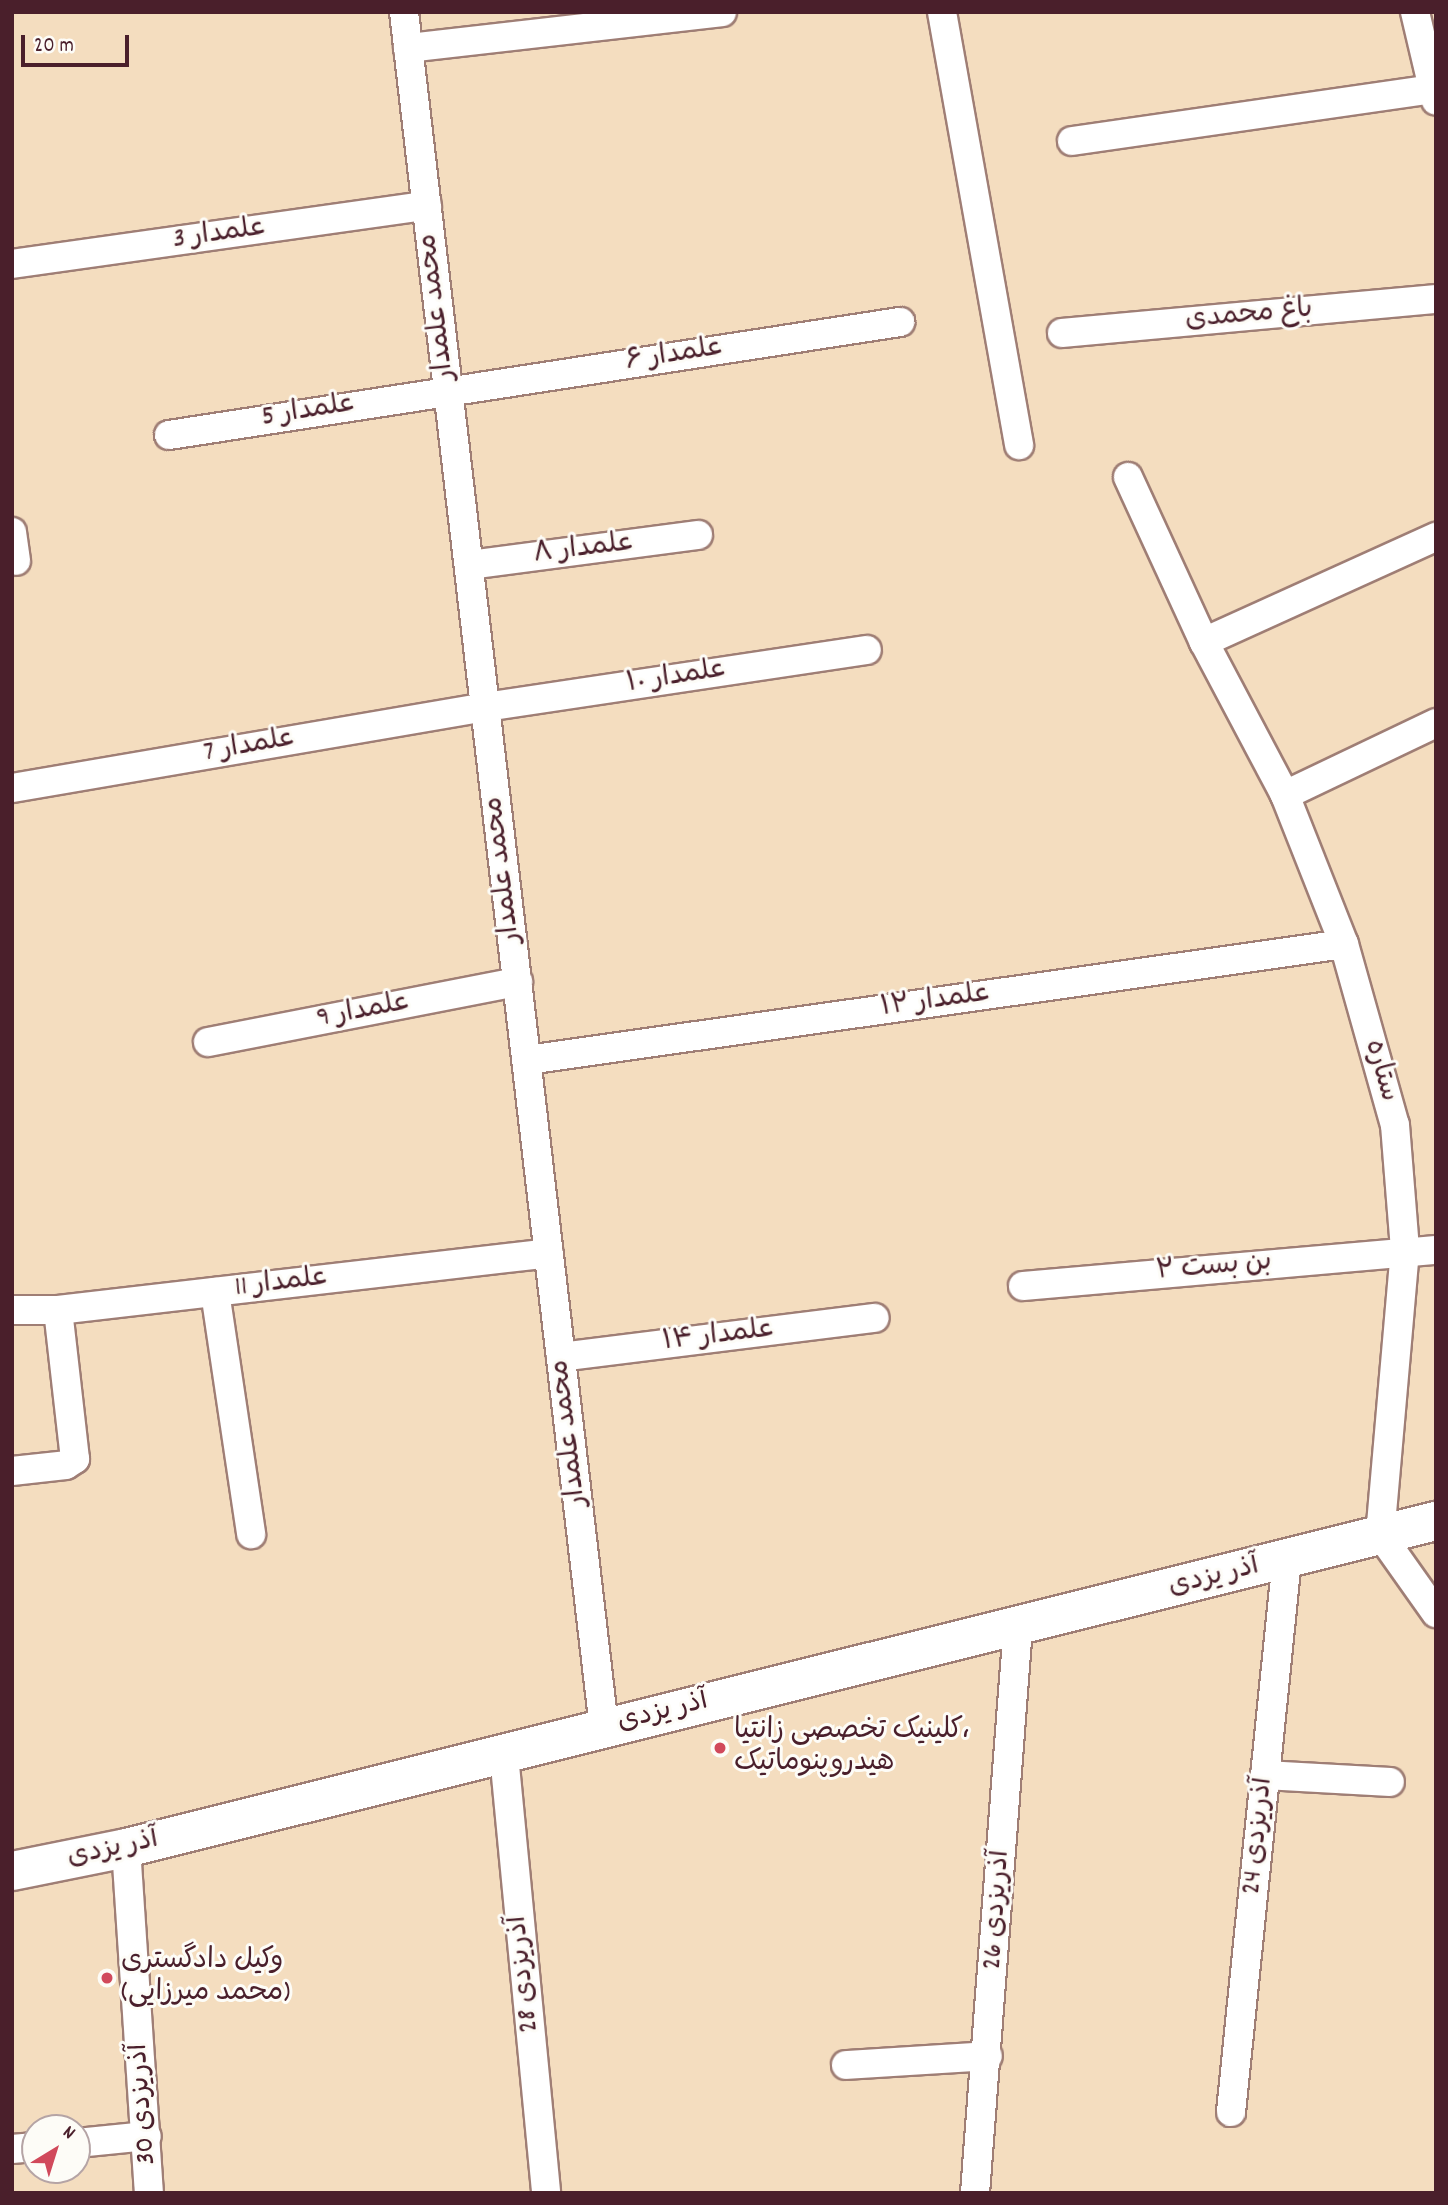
<!DOCTYPE html>
<html>
<head>
<meta charset="utf-8">
<style>
	body { margin:0 }
	#map { position:relative; width:1448px; height:2205px; overflow:hidden; background:#f4ddbf; font-family:Dekko,"Playpen Sans Arabic",sans-serif }
	div>[style] { position:absolute }
	.roads { filter:drop-shadow(2px 0 #9f7e75) drop-shadow(-2px 0 #9f7e75) drop-shadow(0 2px #9f7e75) drop-shadow(0 -2px #9f7e75) }
	.street>* { height:28px; margin:-14px; padding:0 14px; transform-origin:14px; border-radius:14px; background:#fff }
	.secondary>* { height:38px; margin:-19px; padding:0 19px; transform-origin:19px; border-radius:19px; background:#fff }
	.dots>* { width:19px; height:19px; translate:-50% -50%; box-sizing:border-box; border:4px solid #fdfcf7; border-radius:50% }
	span { translate:-50% -50%; white-space:nowrap; text-align:center; line-height:1.15; -webkit-text-stroke:6px #fdfcf7; paint-order:stroke }
	.street-label { font-size:28px; color:#4a1f2b }
	.poi-label { font-size:28px; color:#4a1f2b }
	.left { translate:0 -50%; text-align:left }
	.frame { position:absolute; inset:0; border:14px solid #4a1f2b; pointer-events:none }
	.north { position:absolute; left:21px; top:2114px; width:70px; height:70px; box-sizing:border-box; background:#fdfcf7; border:2px solid #b5a4a5; border-radius:50%; rotate:38deg; font-size:19px; font-weight:700; line-height:28px; text-align:center; color:#4a1f2b }
	.north::after { content:''; display:block; margin:auto; width:24px; height:32px; background:#d1495b; clip-path:polygon(50% 0,100% 100%,50% 72%,0 100%) }
	.scale { position:absolute; left:21px; top:35px; width:108px; height:32px; box-sizing:border-box; border:4px solid #4a1f2b; border-top:0; padding-left:9px; font-size:21px; line-height:24px; white-space:nowrap; color:#4a1f2b; -webkit-text-stroke:5px #fdfcf7; paint-order:stroke }
</style>
</head>
<body>
<div id="map">
	<div class="roads">
		<div class="street">
			<div style="left:404px;top:12px;width:1727px;rotate:83.35deg"></div>
			<div style="left:942px;top:12px;width:440px;rotate:79.9deg"></div>
			<div style="left:1415px;top:12px;width:91px;rotate:76.7deg"></div>
			<div style="left:408px;top:48px;width:316px;rotate:-6.5deg"></div>
			<div style="left:1072px;top:141px;width:364px;rotate:-8.2deg"></div>
			<div style="left:12px;top:264px;width:419px;rotate:-8deg"></div>
			<div style="left:1062px;top:333px;width:376px;rotate:-5.2deg"></div>
			<div style="left:169px;top:435px;width:740px;rotate:-8.79deg"></div>
			<div style="left:1128px;top:477px;width:182px;rotate:65.3deg"></div>
			<div style="left:1204px;top:642px;width:173px;rotate:62.1deg"></div>
			<div style="left:1285px;top:795px;width:160px;rotate:68.4deg"></div>
			<div style="left:1344px;top:944px;width:188px;rotate:74.3deg"></div>
			<div style="left:1395px;top:1125px;width:125px;rotate:85.4deg"></div>
			<div style="left:1405px;top:1250px;width:285px;rotate:95deg"></div>
			<div style="left:1380px;top:1534px;width:97px;rotate:54.7deg"></div>
			<div style="left:12px;top:532px;width:29px;rotate:82deg"></div>
			<div style="left:469px;top:565px;width:231px;rotate:-7.5deg"></div>
			<div style="left:1204px;top:642px;width:255px;rotate:-24.4deg"></div>
			<div style="left:12px;top:788px;width:480px;rotate:-9.7deg"></div>
			<div style="left:485px;top:707px;width:386px;rotate:-8.5deg"></div>
			<div style="left:1285px;top:795px;width:167px;rotate:-25.5deg"></div>
			<div style="left:208px;top:1042px;width:316px;rotate:-11deg"></div>
			<div style="left:527px;top:1060px;width:825px;rotate:-8.08deg"></div>
			<div style="left:1023px;top:1286px;width:415px;rotate:-5deg"></div>
			<div style="left:215px;top:1292px;width:245px;rotate:81.5deg"></div>
			<div style="left:12px;top:1310px;width:46px"></div>
			<div style="left:58px;top:1310px;width:494px;rotate:-6.6deg"></div>
			<div style="left:561px;top:1357px;width:316px;rotate:-7.1deg"></div>
			<div style="left:12px;top:1471px;width:54px;rotate:-6.3deg"></div>
			<div style="left:66px;top:1465px;width:11px;rotate:-34deg"></div>
			<div style="left:75px;top:1459px;width:150px;rotate:-96.5deg"></div>
			<div style="left:504px;top:1755px;width:440px;rotate:84.5deg"></div>
			<div style="left:1265px;top:1775px;width:125px;rotate:3.2deg"></div>
			<div style="left:126px;top:1848px;width:346px;rotate:86.2deg"></div>
			<div style="left:846px;top:2065px;width:142px;rotate:-3.6deg"></div>
			<div style="left:1231px;top:2112px;width:556px;rotate:-84.22deg"></div>
			<div style="left:77px;top:2143px;width:70px;rotate:-5.7deg"></div>
			<div style="left:12px;top:2149px;width:23px;rotate:-5deg"></div>
			<div style="left:975px;top:2193px;width:569px;rotate:-85.66deg"></div>
		</div>
		<div class="secondary">
			<div style="left:12px;top:1871px;width:116px;rotate:-11.4deg"></div>
			<div style="left:126px;top:1848px;width:1350px;rotate:-14.02deg"></div>
		</div>
	</div>
	<div class="dots">
		<div style="left:720px;top:1748px;background:#d1495b"></div>
		<div style="left:107px;top:1978px;background:#d1495b"></div>
	</div>
	<div class="street-label">
		<span style="left:219px;top:235px;rotate:-8deg">علمدار 3</span>
		<span style="left:438px;top:307px;rotate:-97deg">محمد علمدار</span>
		<span style="left:1249px;top:316px;rotate:-5deg">باغ محمدی</span>
		<span style="left:674px;top:356px;rotate:-9deg">علمدار ۶</span>
		<span style="left:308px;top:412px;rotate:-9deg">علمدار 5</span>
		<span style="left:583px;top:550px;rotate:-7deg">علمدار ۸</span>
		<span style="left:676px;top:678px;rotate:-9deg">علمدار ۱۰</span>
		<span style="left:249px;top:747px;rotate:-10deg">علمدار 7</span>
		<span style="left:504px;top:870px;rotate:-97deg">محمد علمدار</span>
		<span style="left:935px;top:1002px;rotate:-8deg">علمدار ۱۲</span>
		<span style="left:363px;top:1012px;rotate:-11deg">علمدار 9</span>
		<span style="left:1380px;top:1071px;rotate:74deg">ستاره</span>
		<span style="left:1214px;top:1268px;rotate:-5deg">بن بست ۲</span>
		<span style="left:281px;top:1284px;rotate:-7deg">علمدار 11</span>
		<span style="left:718px;top:1337px;rotate:-7deg">علمدار ۱۴</span>
		<span style="left:570px;top:1433px;rotate:-97deg">محمد علمدار</span>
		<span style="left:1214px;top:1578px;rotate:-14deg">آذر یزدی</span>
		<span style="left:663px;top:1713px;rotate:-14deg">آذر یزدی</span>
		<span style="left:1259px;top:1836px;rotate:-84deg">آذریزدی 24</span>
		<span style="left:113px;top:1850px;rotate:-12deg">آذر یزدی</span>
		<span style="left:998px;top:1910px;rotate:-86deg">آذریزدی 26</span>
		<span style="left:525px;top:1974px;rotate:-96deg">آذریزدی 28</span>
		<span style="left:144px;top:2104px;rotate:-94deg">آذریزدی 30</span>
	</div>
	<div class="poi-label">
		<span class="left" style="left:734px;top:1748px">کلینیک تخصصی زانتیا،<br>هیدروپنوماتیک</span>
		<span class="left" style="left:121px;top:1978px">وکیل دادگستری<br>(محمد میرزایی)</span>
	</div>
	<div class="frame"></div>
	<div class="north">N</div>
	<div class="scale">20 m</div>
</div>
</body>
</html>
